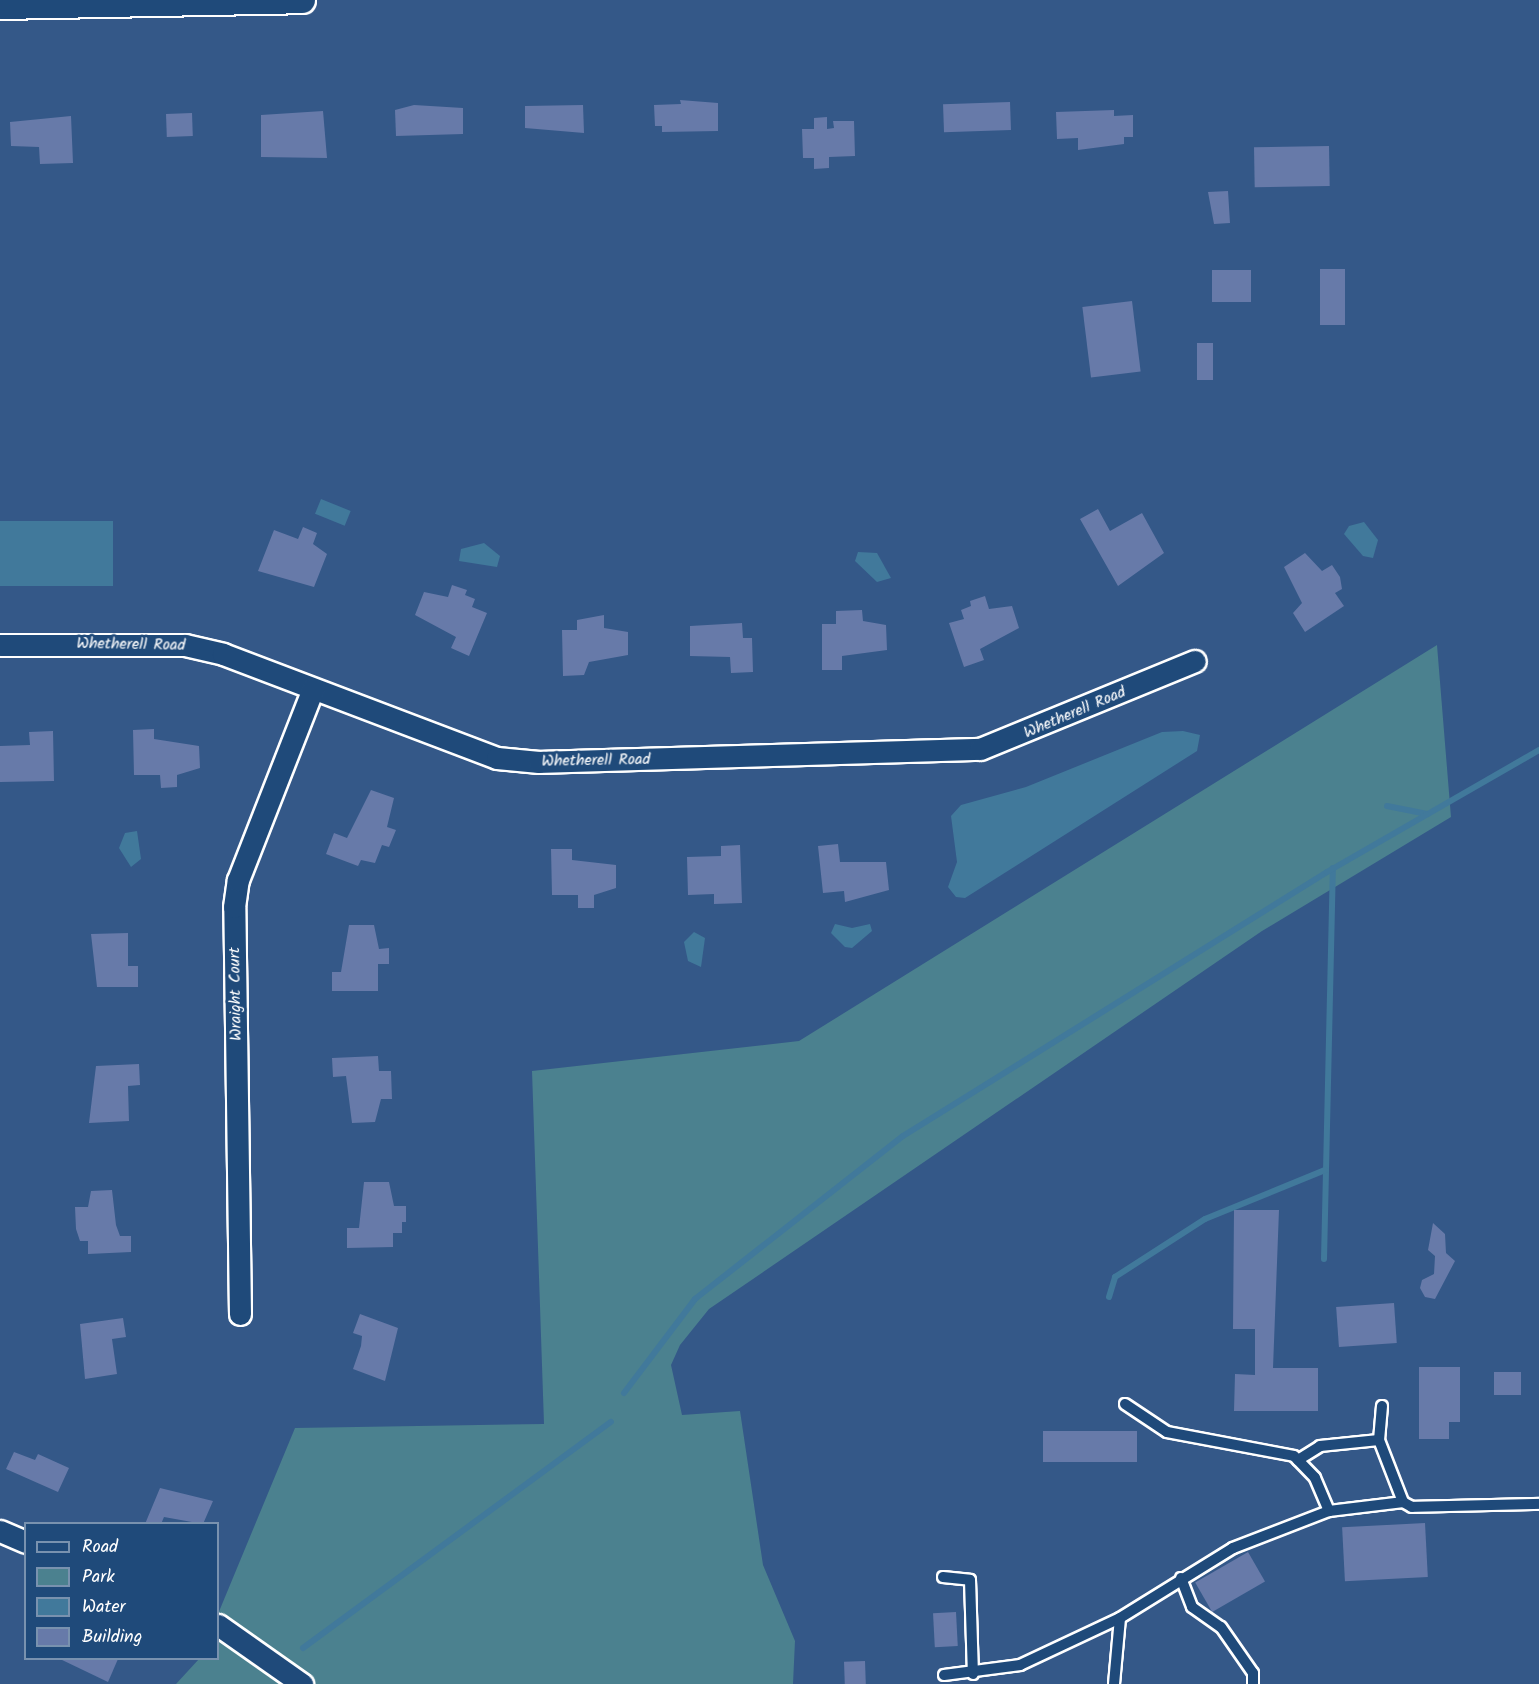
<!DOCTYPE html>
<html>
<head>
<meta charset="utf-8">
<style>
	body { margin:0 }
	#map { position:relative; width:1539px; height:1684px; overflow:hidden; background:#345888; font-family:Kalam,sans-serif }
	div>[style] { position:absolute }
	.green>* { inset:0; background:#4b818f }
	.water>* { inset:0; background:#41799b; transform-origin:0 0 }
	.stream>* { height:6px; margin:-3px; padding:0 3px; transform-origin:3px; border-radius:3px; background:#41799b }
	.building>* { inset:0; background:#677aa9; transform-origin:0 0 }
	.roads { filter:drop-shadow(2px 0 #fff) drop-shadow(-2px 0 #fff) drop-shadow(0 2px #fff) drop-shadow(0 -2px #fff) }
	.service>* { height:10px; margin:-5px; padding:0 5px; transform-origin:5px; border-radius:5px; background:#1f4a7a }
	.minor>* { height:21px; margin:-10.5px; padding:0 10.5px; transform-origin:10.5px; border-radius:10.5px; background:#1f4a7a }
	.tertiary>* { height:26px; margin:-13px; padding:0 13px; transform-origin:13px; border-radius:13px; background:#1f4a7a }
	span { translate:-50% -50%; white-space:nowrap; text-align:center; line-height:1.15; -webkit-text-stroke:5px #1f4a7a; paint-order:stroke }
	.street-label { font-size:16px; color:#fff }
	.legend { position:absolute; left:24px; top:1522px; width:195px; height:138px; box-sizing:border-box; background:#1f4a7a; border:2px solid #7992af; margin:0; padding:8px 10px; list-style:none; font-size:18px; color:#fff }
	.legend li { display:flex; align-items:center; gap:12px; height:30px }
	.legend b { width:30px; border:2px solid #7992af }
</style>
</head>
<body>
<div id="map">
	<div class="green">
		<div style="clip-path:polygon(1437px 645px,1451px 817px,1262px 931px,709px 1309px,680px 1345px,671px 1365px,682px 1415px,740px 1411px,763px 1565px,795px 1641px,793px 1684px,176px 1684px,199px 1659px,218px 1658px,218px 1614px,295px 1428px,544px 1424px,532px 1071px,799px 1041px)"></div>
	</div>
	<div class="water">
		<div style="left:321px;top:499px;width:32px;height:16px;rotate:22deg"></div>
		<div style="left:113px;top:521px;width:65px;height:113px;rotate:90deg"></div>
		<div style="clip-path:polygon(1364px 522px,1378px 540px,1373px 558px,1363px 556px,1344px 534px,1349px 526px)"></div>
		<div style="clip-path:polygon(484px 543px,500px 556px,497px 567px,459px 561px,461px 549px)"></div>
		<div style="clip-path:polygon(858px 552px,877px 553px,891px 578px,877px 582px,855px 561px)"></div>
		<div style="clip-path:polygon(1183px 731px,1200px 735px,1197px 751px,965px 898px,956px 897px,948px 887px,957px 862px,951px 816px,961px 805px,1026px 787px,1162px 732px)"></div>
		<div style="clip-path:polygon(137px 831px,141px 859px,131px 867px,119px 848px,125px 833px)"></div>
		<div style="clip-path:polygon(835px 924px,852px 928px,870px 924px,872px 931px,852px 948px,845px 947px,831px 933px)"></div>
		<div style="clip-path:polygon(694px 932px,705px 938px,701px 967px,688px 961px,684px 942px)"></div>
	</div>
	<div class="stream">
		<div style="left:1387px;top:806px;width:41px;rotate:11.3deg"></div>
		<div style="left:1324px;top:1259px;width:391px;rotate:-88.7deg"></div>
		<div style="left:1109px;top:1297px;width:21px;rotate:-73deg"></div>
		<div style="left:1115px;top:1277px;width:107px;rotate:-32.8deg"></div>
		<div style="left:1205px;top:1219px;width:130px;rotate:-22.2deg"></div>
		<div style="left:624px;top:1393px;width:118px;rotate:-52.9deg"></div>
		<div style="left:695px;top:1299px;width:264px;rotate:-38.1deg"></div>
		<div style="left:903px;top:1136px;width:499px;rotate:-31.9deg"></div>
		<div style="left:1327px;top:872px;width:245px;rotate:-29.9deg"></div>
		<div style="left:303px;top:1648px;width:382px;rotate:-36.3deg"></div>
	</div>
	<div class="building">
		<div style="clip-path:polygon(680px 100px,718px 103px,718px 131px,662px 132px,662px 126px,655px 126px,654px 105px,681px 104px)"></div>
		<div style="left:1010px;top:102px;width:28px;height:67px;rotate:88deg"></div>
		<div style="clip-path:polygon(414px 105px,463px 108px,463px 134px,396px 136px,395px 110px)"></div>
		<div style="clip-path:polygon(583px 105px,584px 133px,525px 128px,525px 106px)"></div>
		<div style="clip-path:polygon(1114px 110px,1114px 116px,1133px 115px,1133px 137px,1124px 137px,1124px 144px,1078px 150px,1078px 138px,1057px 139px,1056px 112px)"></div>
		<div style="clip-path:polygon(323px 111px,327px 158px,261px 157px,261px 115px)"></div>
		<div style="left:192px;top:113px;width:23px;height:26px;rotate:88deg"></div>
		<div style="clip-path:polygon(71px 116px,73px 163px,40px 164px,39px 147px,11px 146px,10px 122px)"></div>
		<div style="clip-path:polygon(827px 117px,827px 129px,834px 128px,833px 121px,854px 121px,855px 156px,829px 157px,829px 168px,814px 169px,814px 158px,803px 158px,802px 129px,814px 129px,814px 118px)"></div>
		<div style="left:1329px;top:146px;width:40px;height:75px;rotate:89deg"></div>
		<div style="clip-path:polygon(1228px 191px,1230px 223px,1214px 224px,1208px 192px)"></div>
		<div style="left:1320px;top:269px;width:25px;height:56px"></div>
		<div style="left:1251px;top:270px;width:32px;height:39px;rotate:90deg"></div>
		<div style="left:1132px;top:301px;width:71px;height:50px;rotate:83deg"></div>
		<div style="left:1197px;top:343px;width:16px;height:37px"></div>
		<div style="clip-path:polygon(1098px 509px,1110px 531px,1142px 513px,1164px 553px,1118px 586px,1080px 519px)"></div>
		<div style="clip-path:polygon(303px 527px,317px 533px,313px 544px,327px 554px,314px 587px,258px 571px,274px 530px,298px 539px)"></div>
		<div style="clip-path:polygon(1305px 553px,1322px 571px,1332px 565px,1340px 577px,1342px 589px,1335px 593px,1344px 606px,1305px 632px,1293px 613px,1302px 603px,1284px 567px)"></div>
		<div style="clip-path:polygon(452px 585px,467px 590px,465px 595px,475px 599px,472px 607px,487px 613px,469px 656px,451px 648px,456px 637px,415px 615px,424px 592px,448px 597px)"></div>
		<div style="clip-path:polygon(985px 596px,989px 609px,1012px 606px,1019px 628px,980px 649px,984px 660px,964px 667px,949px 623px,964px 619px,961px 610px,971px 606px,970px 601px)"></div>
		<div style="clip-path:polygon(862px 610px,863px 621px,886px 625px,887px 650px,842px 656px,842px 670px,822px 670px,822px 624px,836px 624px,836px 611px)"></div>
		<div style="clip-path:polygon(604px 615px,604px 628px,628px 632px,628px 655px,589px 662px,584px 675px,563px 676px,562px 630px,577px 630px,577px 620px)"></div>
		<div style="clip-path:polygon(742px 623px,743px 638px,752px 638px,753px 672px,731px 673px,730px 657px,690px 656px,690px 626px)"></div>
		<div style="clip-path:polygon(154px 729px,154px 739px,199px 746px,200px 768px,177px 775px,177px 787px,161px 788px,160px 775px,134px 775px,133px 730px)"></div>
		<div style="clip-path:polygon(53px 731px,54px 781px,0 782px,0 746px,30px 745px,29px 732px)"></div>
		<div style="clip-path:polygon(371px 790px,394px 798px,387px 827px,396px 830px,389px 847px,382px 845px,375px 863px,361px 860px,358px 866px,326px 854px,334px 833px,347px 838px)"></div>
		<div style="clip-path:polygon(838px 844px,840px 862px,886px 862px,889px 890px,845px 902px,844px 891px,823px 893px,818px 846px)"></div>
		<div style="clip-path:polygon(740px 845px,742px 903px,714px 904px,714px 894px,688px 895px,687px 857px,721px 856px,721px 846px)"></div>
		<div style="clip-path:polygon(551px 849px,572px 849px,572px 860px,616px 865px,616px 888px,594px 895px,594px 908px,578px 908px,578px 895px,552px 895px)"></div>
		<div style="clip-path:polygon(349px 925px,374px 925px,379px 949px,389px 948px,389px 964px,378px 964px,378px 991px,332px 991px,332px 972px,341px 972px)"></div>
		<div style="clip-path:polygon(128px 933px,128px 966px,138px 966px,138px 987px,97px 987px,91px 934px)"></div>
		<div style="clip-path:polygon(378px 1056px,379px 1071px,391px 1071px,392px 1099px,381px 1099px,375px 1122px,352px 1123px,346px 1076px,333px 1077px,332px 1058px)"></div>
		<div style="clip-path:polygon(139px 1064px,140px 1085px,128px 1086px,129px 1121px,89px 1123px,96px 1066px)"></div>
		<div style="clip-path:polygon(364px 1182px,389px 1182px,394px 1206px,406px 1206px,406px 1222px,402px 1222px,402px 1233px,393px 1233px,393px 1247px,347px 1248px,347px 1228px,359px 1228px)"></div>
		<div style="clip-path:polygon(112px 1190px,116px 1225px,120px 1236px,131px 1236px,131px 1252px,88px 1254px,88px 1241px,80px 1241px,76px 1229px,75px 1207px,88px 1207px,91px 1191px)"></div>
		<div style="clip-path:polygon(1234px 1210px,1279px 1210px,1273px 1368px,1318px 1368px,1318px 1411px,1234px 1411px,1235px 1374px,1255px 1375px,1255px 1329px,1233px 1329px)"></div>
		<div style="clip-path:polygon(1433px 1223px,1445px 1234px,1446px 1253px,1455px 1261px,1435px 1299px,1425px 1297px,1420px 1288px,1422px 1280px,1434px 1274px,1435px 1256px,1428px 1250px)"></div>
		<div style="left:1394px;top:1303px;width:40px;height:58px;rotate:86deg"></div>
		<div style="clip-path:polygon(360px 1314px,398px 1328px,385px 1381px,353px 1369px,361px 1346px,362px 1336px,353px 1333px)"></div>
		<div style="clip-path:polygon(123px 1318px,126px 1337px,112px 1339px,117px 1374px,85px 1379px,80px 1324px)"></div>
		<div style="clip-path:polygon(1419px 1367px,1460px 1367px,1460px 1422px,1449px 1422px,1449px 1439px,1419px 1439px)"></div>
		<div style="left:1494px;top:1372px;width:27px;height:23px"></div>
		<div style="left:1043px;top:1431px;width:94px;height:31px"></div>
		<div style="clip-path:polygon(14px 1452px,35px 1460px,38px 1454px,69px 1468px,58px 1492px,6px 1469px)"></div>
		<div style="clip-path:polygon(160px 1488px,213px 1501px,203px 1524px,164px 1517px,161px 1524px,145px 1524px)"></div>
		<div style="left:1425px;top:1523px;width:54px;height:83px;rotate:87deg"></div>
		<div style="left:1248px;top:1552px;width:34px;height:61px;rotate:60deg"></div>
		<div style="left:956px;top:1612px;width:34px;height:23px;rotate:87deg"></div>
		<div style="clip-path:polygon(60px 1659px,118px 1659px,108px 1682px)"></div>
		<div style="left:865px;top:1661px;width:23px;height:21px;rotate:88deg"></div>
	</div>
	<div class="roads">
		<div class="service">
			<div style="left:1125px;top:1404px;width:50px;rotate:33.7deg"></div>
			<div style="left:1167px;top:1432px;width:129px;rotate:10.7deg"></div>
			<div style="left:1294px;top:1456px;width:30px;rotate:46deg"></div>
			<div style="left:1315px;top:1478px;width:36px;rotate:67deg"></div>
			<div style="left:1382px;top:1406px;width:34px;rotate:95deg"></div>
			<div style="left:1379px;top:1440px;width:66px;rotate:68.8deg"></div>
			<div style="left:1403px;top:1502px;width:10px;rotate:29deg"></div>
			<div style="left:1412px;top:1507px;width:127px;rotate:-1.4deg"></div>
			<div style="left:1298px;top:1460px;width:26px;rotate:-32deg"></div>
			<div style="left:1320px;top:1446px;width:59px;rotate:-5.8deg"></div>
			<div style="left:943px;top:1577px;width:27px;rotate:6deg"></div>
			<div style="left:970px;top:1580px;width:94px;rotate:88.2deg"></div>
			<div style="left:1181px;top:1578px;width:31px;rotate:69deg"></div>
			<div style="left:1192px;top:1607px;width:35px;rotate:35deg"></div>
			<div style="left:1221px;top:1627px;width:56px;rotate:55.2deg"></div>
			<div style="left:1253px;top:1673px;width:11px;rotate:90deg"></div>
			<div style="left:944px;top:1675px;width:77px;rotate:-7.5deg"></div>
			<div style="left:1020px;top:1665px;width:110px;rotate:-25.2deg"></div>
			<div style="left:1120px;top:1618px;width:133px;rotate:-31.8deg"></div>
			<div style="left:1233px;top:1548px;width:103px;rotate:-21.1deg"></div>
			<div style="left:1329px;top:1511px;width:75px;rotate:-6.9deg"></div>
			<div style="left:1114px;top:1684px;width:66px;rotate:-84.8deg"></div>
		</div>
		<div class="minor">
			<div style="left:0;top:645px;width:185px"></div>
			<div style="left:185px;top:645px;width:39px;rotate:13deg"></div>
			<div style="left:223px;top:654px;width:293px;rotate:20.8deg"></div>
			<div style="left:497px;top:758px;width:42px;rotate:5.4deg"></div>
			<div style="left:539px;top:762px;width:441px;rotate:-1.7deg"></div>
			<div style="left:980px;top:749px;width:232px;rotate:-22.3deg"></div>
			<div style="left:240px;top:1314px;width:407px;rotate:-90.8deg"></div>
			<div style="left:234px;top:907px;width:27px;rotate:-82deg"></div>
			<div style="left:238px;top:880px;width:205px;rotate:-68.6deg"></div>
			<div style="left:0;top:1531px;width:28px;rotate:23deg"></div>
			<div style="left:218px;top:1625px;width:103px;rotate:35.1deg"></div>
		</div>
		<div class="tertiary">
			<div style="left:0;top:6px;width:302px;rotate:-1.1deg"></div>
		</div>
	</div>
	<div class="street-label">
		<span style="left:131px;top:645px;rotate:1deg">Whetherell Road</span>
		<span style="left:1075px;top:713px;rotate:-23deg">Whetherell Road</span>
		<span style="left:596px;top:761px;rotate:-1deg">Whetherell Road</span>
		<span style="left:236px;top:994px;rotate:-91deg">Wraight Court</span>
	</div>
	<ul class="legend">
	<li><b style="height:8px;background:#1f4a7a"></b>Road</li>
	<li><b style="height:16px;background:#4b818f"></b>Park</li>
	<li><b style="height:16px;background:#41799b"></b>Water</li>
	<li><b style="height:16px;background:#677aa9"></b>Building</li>
	</ul>
</div>
</body>
</html>
